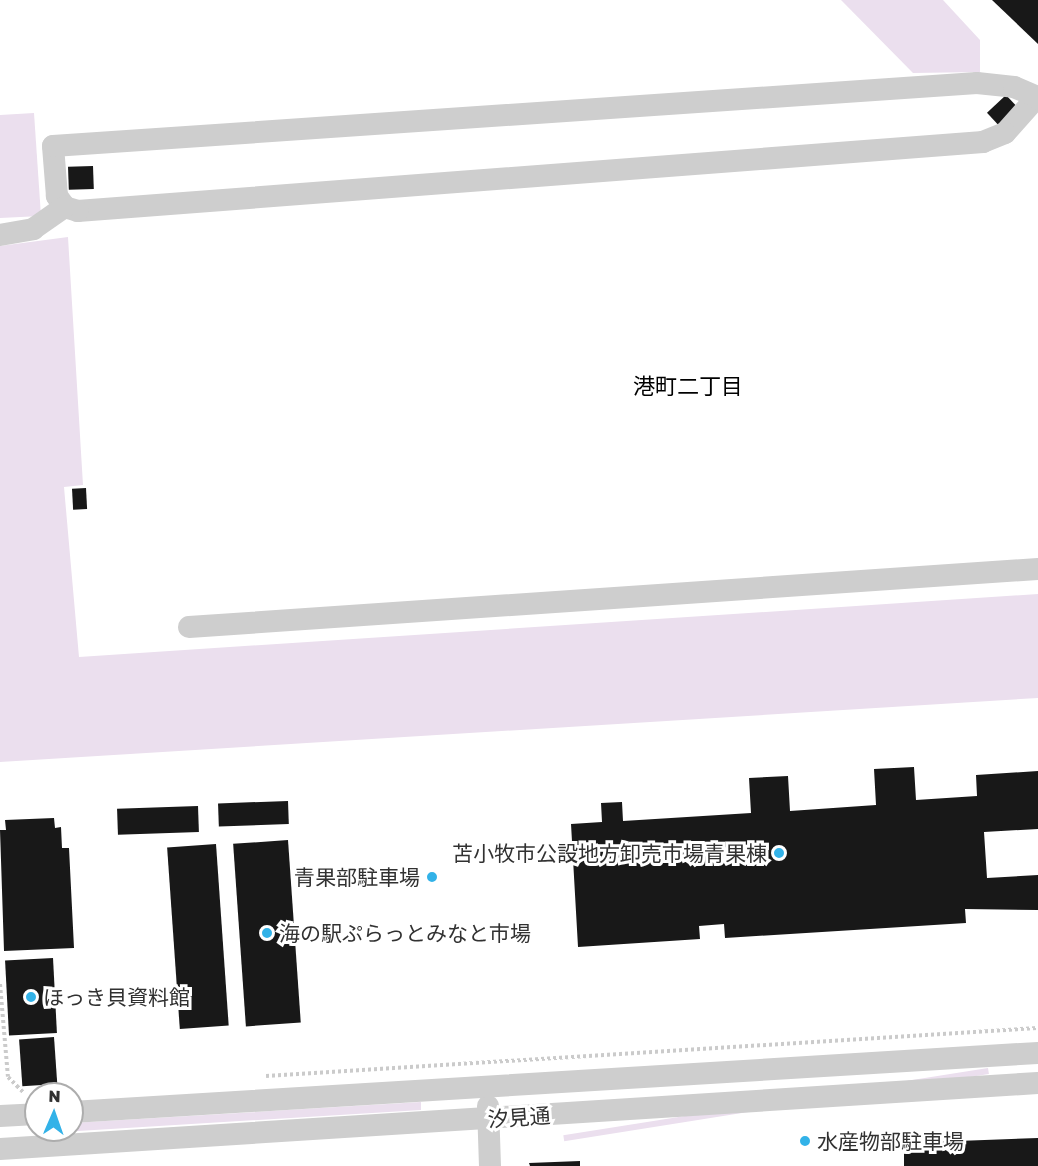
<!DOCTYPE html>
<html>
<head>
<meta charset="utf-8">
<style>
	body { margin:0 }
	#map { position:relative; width:1038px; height:1166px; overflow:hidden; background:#fff; font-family:"Golos Text","Noto Sans JP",sans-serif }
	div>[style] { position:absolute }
	.green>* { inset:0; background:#ebdfee; transform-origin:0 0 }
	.building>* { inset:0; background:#181818; transform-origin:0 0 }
	.path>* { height:4px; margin-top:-2px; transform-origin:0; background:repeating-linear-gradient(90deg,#cbcbcb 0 3px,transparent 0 6px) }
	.minor>* { height:22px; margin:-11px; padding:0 11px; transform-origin:11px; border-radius:11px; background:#cecece }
	.dots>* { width:16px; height:16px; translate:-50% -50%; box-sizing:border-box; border:3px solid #fff; border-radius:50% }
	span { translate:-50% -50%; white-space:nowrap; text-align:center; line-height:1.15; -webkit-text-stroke:6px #fff; paint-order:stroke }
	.poi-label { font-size:21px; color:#313131 }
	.right { translate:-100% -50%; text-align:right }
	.left { translate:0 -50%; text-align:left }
	.street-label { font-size:21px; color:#313131 }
	.neighbourhood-label { font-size:22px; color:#000 }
	.north { position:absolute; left:24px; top:1082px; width:60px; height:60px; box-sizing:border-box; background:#fff; border:2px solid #adadad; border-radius:50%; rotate:2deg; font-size:16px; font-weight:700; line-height:24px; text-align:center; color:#313131 }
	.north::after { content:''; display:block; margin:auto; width:21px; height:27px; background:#32b2e8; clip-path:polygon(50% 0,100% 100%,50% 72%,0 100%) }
</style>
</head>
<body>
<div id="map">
	<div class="green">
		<div style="clip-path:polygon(841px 0,943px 0,980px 40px,980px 72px,913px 73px)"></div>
		<div style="clip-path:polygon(34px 113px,41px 216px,0 218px,0 115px)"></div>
		<div style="clip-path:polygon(68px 237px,83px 485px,64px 487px,79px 657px,1038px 594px,1038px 698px,0 762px,0 246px)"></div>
		<div style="left:988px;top:1068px;width:6px;height:430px;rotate:81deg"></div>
		<div style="clip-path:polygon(421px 1102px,421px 1110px,46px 1133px,72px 1130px,72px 1123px)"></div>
	</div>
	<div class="building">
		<div style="clip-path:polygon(992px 0,1038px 0,1038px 44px)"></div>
		<div style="left:1006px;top:95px;width:19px;height:26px;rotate:47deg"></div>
		<div style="left:93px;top:166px;width:23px;height:25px;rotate:88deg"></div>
		<div style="left:86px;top:488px;width:21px;height:14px;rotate:87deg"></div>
		<div style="clip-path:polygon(914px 767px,916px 800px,977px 796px,976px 775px,1038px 771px,1038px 829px,984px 832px,987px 878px,1038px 875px,1038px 910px,965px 909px,966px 923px,725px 938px,724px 924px,699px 926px,700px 939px,578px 947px,571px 824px,602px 822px,601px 803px,622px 802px,623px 821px,751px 813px,749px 778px,788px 776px,790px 811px,876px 805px,874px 769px)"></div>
		<div style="left:288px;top:801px;width:23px;height:70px;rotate:88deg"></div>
		<div style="left:198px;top:806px;width:26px;height:81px;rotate:88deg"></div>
		<div style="clip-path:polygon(54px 818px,55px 828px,61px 827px,62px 848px,69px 848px,74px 948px,4px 951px,0 830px,6px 830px,5px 820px)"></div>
		<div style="left:288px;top:840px;width:183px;height:55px;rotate:86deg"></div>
		<div style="left:216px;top:844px;width:182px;height:49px;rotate:86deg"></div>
		<div style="left:53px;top:958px;width:75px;height:48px;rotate:87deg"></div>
		<div style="left:54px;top:1037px;width:47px;height:35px;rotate:86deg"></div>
		<div style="clip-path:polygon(1038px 1138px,1038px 1166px,904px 1166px,904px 1143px)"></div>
		<div style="clip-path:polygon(580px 1161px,580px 1166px,530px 1166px,529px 1163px)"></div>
	</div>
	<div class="path">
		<div style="left:0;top:984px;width:93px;rotate:85.1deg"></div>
		<div style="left:8px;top:1077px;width:21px;rotate:45deg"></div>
		<div style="left:266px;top:1076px;width:773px;rotate:-3.56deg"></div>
		<div style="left:42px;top:1093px;width:22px;rotate:-3deg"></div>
	</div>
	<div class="minor">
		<div style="left:1037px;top:97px;width:48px;rotate:131.6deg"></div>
		<div style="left:1005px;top:133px;width:24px;rotate:158deg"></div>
		<div style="left:983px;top:142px;width:908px;rotate:175.64deg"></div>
		<div style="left:78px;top:211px;width:14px;rotate:-163deg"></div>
		<div style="left:65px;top:207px;width:14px;rotate:-126deg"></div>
		<div style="left:57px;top:196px;width:50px;rotate:-94.6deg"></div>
		<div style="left:53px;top:146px;width:926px;rotate:-3.9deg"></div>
		<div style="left:977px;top:83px;width:37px;rotate:6deg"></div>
		<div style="left:1014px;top:87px;width:25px;rotate:23deg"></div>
		<div style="left:1037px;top:97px;width:2px;rotate:63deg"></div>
		<div style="left:0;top:235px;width:34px;rotate:-10deg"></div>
		<div style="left:33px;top:229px;width:39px;rotate:-35deg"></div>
		<div style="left:189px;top:627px;width:851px;rotate:-3.91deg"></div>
		<div style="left:488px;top:1106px;width:60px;rotate:88.1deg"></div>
		<div style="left:72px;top:1112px;width:968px;rotate:-3.5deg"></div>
		<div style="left:0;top:1116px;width:36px;rotate:-3deg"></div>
		<div style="left:0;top:1149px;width:1040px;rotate:-3.64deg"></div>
	</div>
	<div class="dots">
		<div style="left:779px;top:853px;background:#32b2e8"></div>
		<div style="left:432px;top:877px;background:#32b2e8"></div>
		<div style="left:267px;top:933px;background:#32b2e8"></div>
		<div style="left:31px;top:997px;background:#32b2e8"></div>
		<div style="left:805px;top:1141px;background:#32b2e8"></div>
	</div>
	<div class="poi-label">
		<span class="right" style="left:767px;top:853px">苫小牧市公設地方卸売市場青果棟</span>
		<span class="right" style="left:420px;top:877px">青果部駐車場</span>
		<span class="left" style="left:279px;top:933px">海の駅ぷらっとみなと市場</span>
		<span class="left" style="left:43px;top:997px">ほっき貝資料館</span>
		<span class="left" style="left:817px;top:1141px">水産物部駐車場</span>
	</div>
	<div class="street-label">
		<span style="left:519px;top:1117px;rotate:-4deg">汐見通</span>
	</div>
	<div class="neighbourhood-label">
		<span style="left:688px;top:386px">港町二丁目</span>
	</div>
	<div class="north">N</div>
</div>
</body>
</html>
